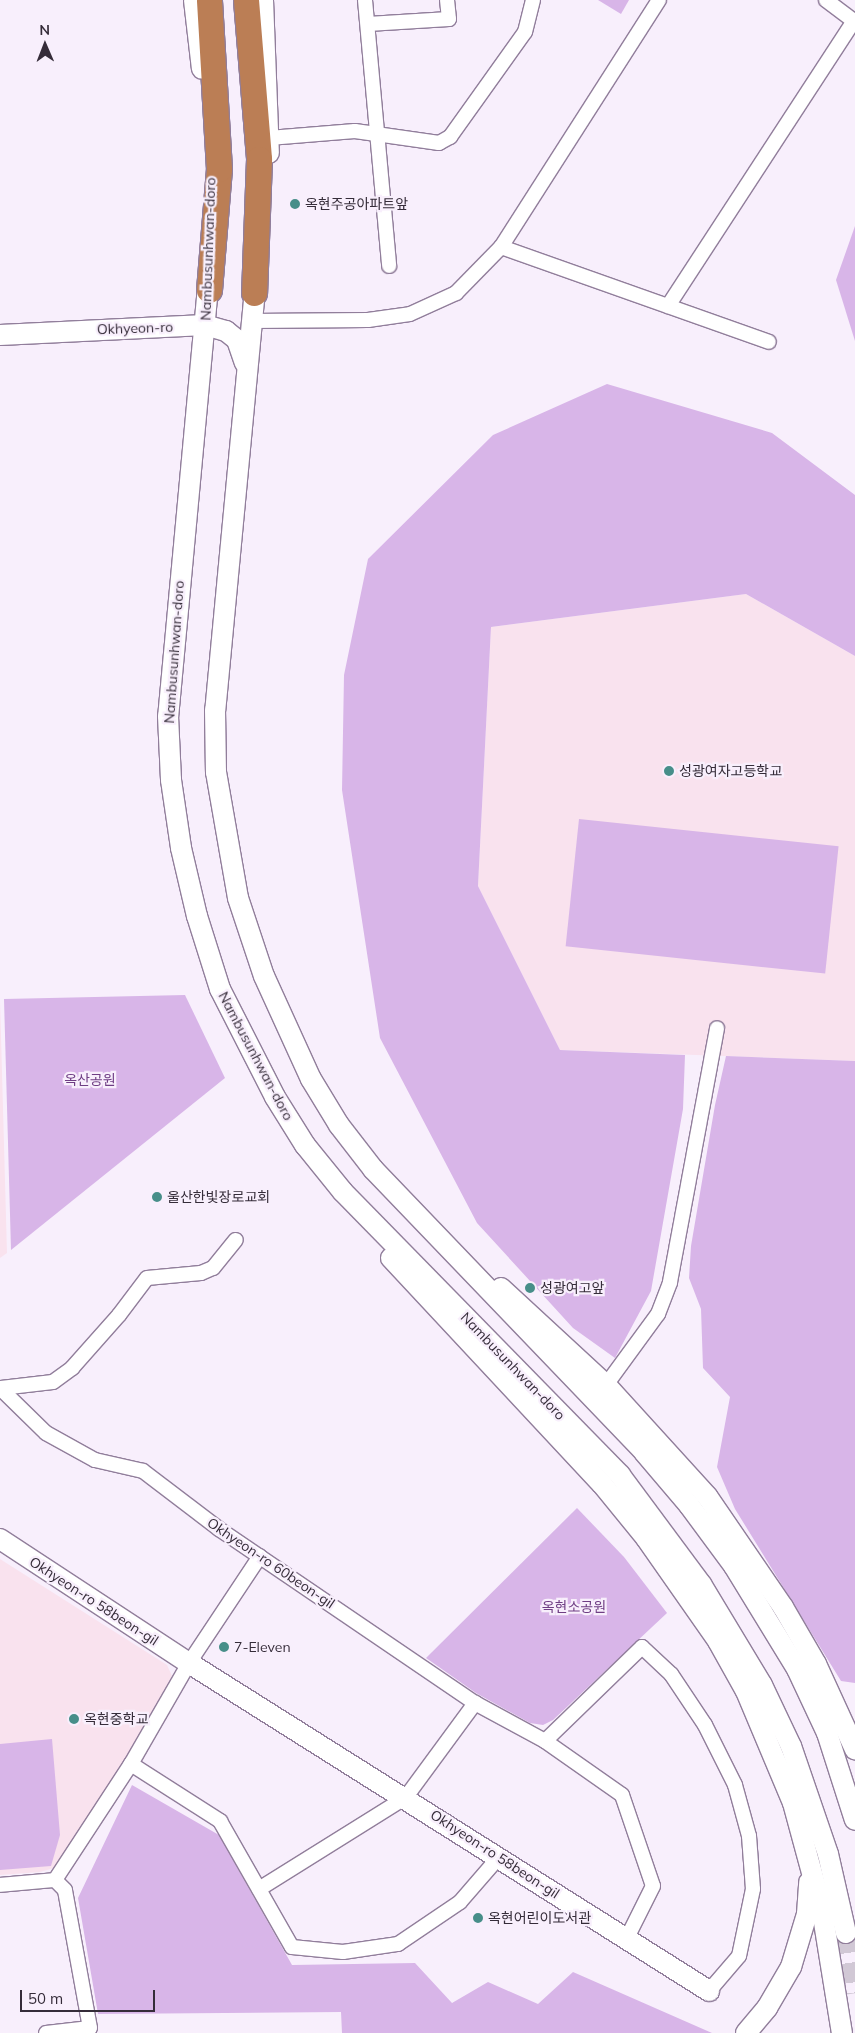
<!DOCTYPE html>
<html>
<head>
<meta charset="utf-8">
<style>
	body { margin:0 }
	#map { position:relative; width:855px; height:2033px; overflow:hidden; background:#f8effc; font-family:Mulish,"Noto Sans KR",sans-serif }
	div>[style] { position:absolute }
	.education>* { inset:0; background:#f9e2ee }
	.green>* { inset:0; background:#d8b5e8; transform-origin:0 0 }
	.secondary-tunnel>* { height:20px; margin-top:-10px; transform-origin:0; background:repeating-linear-gradient(90deg,#d1c8d5 0 20px,transparent 0 30px) }
	.roads { filter:drop-shadow(1px 0 #917e9b) drop-shadow(-1px 0 #917e9b) drop-shadow(0 1px #917e9b) drop-shadow(0 -1px #917e9b) }
	.minor>* { height:14px; margin:-7px; padding:0 7px; transform-origin:7px; border-radius:7px; background:#fff }
	.secondary>* { height:20px; margin:-10px; padding:0 10px; transform-origin:10px; border-radius:10px; background:#fff }
	.motorway>* { height:25px; margin:-12.5px; padding:0 12.5px; transform-origin:12.5px; border-radius:12.5px; background:#bb7e55 }
	.dots>* { width:14px; height:14px; translate:-50% -50%; box-sizing:border-box; border:2px solid #f8effc; border-radius:50% }
	span { translate:-50% -50%; white-space:nowrap; text-align:center; line-height:1.15; -webkit-text-stroke:4.5px #f8effc; paint-order:stroke }
	.poi-label { font-size:14px; color:#352c39 }
	.left { translate:0 -50%; text-align:left }
	.street-label { font-size:14px; color:#352c39 }
	.park-label { font-size:14px; color:#6f3e84 }
	.north { position:absolute; left:20px; top:20px; width:50px; height:50px; -webkit-text-stroke:4px #f8effc; paint-order:stroke; rotate:359deg; font-size:14px; font-weight:700; line-height:20px; text-align:center; color:#352c39 }
	.north::after { content:''; display:block; margin:auto; width:18px; height:22px; background:#352c39; clip-path:polygon(50% 0,100% 100%,50% 72%,0 100%) }
	.scale { position:absolute; left:20px; top:1990px; width:135px; height:22px; box-sizing:border-box; border:2px solid #352c39; border-top:0; padding-left:6px; font-size:15px; line-height:18px; white-space:nowrap; color:#352c39; -webkit-text-stroke:4px #f8effc; paint-order:stroke }
</style>
</head>
<body>
<div id="map">
	<div class="education">
		<div style="clip-path:polygon(746px 594px,855px 656px,855px 1061px,560px 1050px,478px 886px,491px 627px)"></div>
		<div style="clip-path:polygon(0 1000px,7px 1253px,0 1258px)"></div>
		<div style="clip-path:polygon(0 1559px,167px 1665px,172px 1676px,123px 1763px,54px 1868px,40px 1872px,0 1875px)"></div>
	</div>
	<div class="green">
		<div style="clip-path:polygon(598px 0,629px 0,621px 14px)"></div>
		<div style="clip-path:polygon(855px 226px,855px 341px,836px 280px)"></div>
		<div style="clip-path:polygon(607px 384px,772px 433px,855px 495px,855px 656px,746px 594px,491px 627px,478px 886px,560px 1050px,685px 1055px,683px 1109px,651px 1291px,615px 1358px,573px 1328px,477px 1223px,380px 1038px,342px 790px,344px 675px,368px 559px,493px 435px)"></div>
		<div style="left:579px;top:819px;width:261px;height:128px;rotate:6deg"></div>
		<div style="clip-path:polygon(185px 995px,225px 1078px,11px 1250px,4px 999px)"></div>
		<div style="clip-path:polygon(726px 1056px,855px 1061px,855px 1683px,841px 1681px,735px 1509px,717px 1467px,730px 1397px,703px 1368px,701px 1309px,689px 1278px,691px 1246px,715px 1105px)"></div>
		<div style="clip-path:polygon(577px 1508px,624px 1557px,667px 1613px,553px 1720px,543px 1725px,530px 1723px,476px 1693px,426px 1658px)"></div>
		<div style="clip-path:polygon(52px 1739px,60px 1835px,51px 1866px,0 1870px,0 1744px)"></div>
		<div style="clip-path:polygon(132px 1785px,219px 1835px,292px 1965px,415px 1963px,452px 2003px,488px 1982px,538px 2004px,573px 1972px,712px 2033px,342px 2033px,341px 2012px,98px 2014px,78px 1898px)"></div>
	</div>
	<div class="secondary-tunnel">
		<div style="left:846px;top:1933px;width:61px;rotate:81.5deg"></div>
	</div>
	<div class="roads">
		<div class="minor">
			<div style="left:365px;top:0;width:267px;rotate:84.8deg"></div>
			<div style="left:826px;top:0;width:36px;rotate:37deg"></div>
			<div style="left:368px;top:24px;width:81px;rotate:-3.5deg"></div>
			<div style="left:449px;top:19px;width:19px;rotate:-96deg"></div>
			<div style="left:269px;top:138px;width:86px;rotate:-4.7deg"></div>
			<div style="left:355px;top:131px;width:85px;rotate:8.1deg"></div>
			<div style="left:439px;top:143px;width:13px;rotate:-29deg"></div>
			<div style="left:450px;top:137px;width:129px;rotate:-54.5deg"></div>
			<div style="left:525px;top:32px;width:33px;rotate:-76deg"></div>
			<div style="left:501px;top:247px;width:284px;rotate:19.5deg"></div>
			<div style="left:668px;top:306px;width:340px;rotate:-56.9deg"></div>
			<div style="left:251px;top:321px;width:117px;rotate:-0.5deg"></div>
			<div style="left:368px;top:320px;width:42px;rotate:-8.1deg"></div>
			<div style="left:410px;top:314px;width:51px;rotate:-24.5deg"></div>
			<div style="left:456px;top:293px;width:64px;rotate:-45.6deg"></div>
			<div style="left:501px;top:247px;width:293px;rotate:-57.4deg"></div>
			<div style="left:606px;top:1385px;width:88px;rotate:-53.8deg"></div>
			<div style="left:658px;top:1314px;width:34px;rotate:-69deg"></div>
			<div style="left:670px;top:1282px;width:258px;rotate:-79.5deg"></div>
			<div style="left:0;top:1388px;width:64px;rotate:44.4deg"></div>
			<div style="left:46px;top:1433px;width:56px;rotate:28.9deg"></div>
			<div style="left:95px;top:1460px;width:49px;rotate:12.9deg"></div>
			<div style="left:143px;top:1471px;width:96px;rotate:37.3deg"></div>
			<div style="left:219px;top:1529px;width:310px;rotate:34.2deg"></div>
			<div style="left:475px;top:1703px;width:80px;rotate:28.5deg"></div>
			<div style="left:545px;top:1741px;width:94px;rotate:35deg"></div>
			<div style="left:622px;top:1795px;width:96px;rotate:71.2deg"></div>
			<div style="left:653px;top:1886px;width:58px;rotate:116.6deg"></div>
			<div style="left:1px;top:1388px;width:52px;rotate:-6.6deg"></div>
			<div style="left:53px;top:1382px;width:24px;rotate:-36deg"></div>
			<div style="left:72px;top:1368px;width:71px;rotate:-48.4deg"></div>
			<div style="left:119px;top:1315px;width:46px;rotate:-52.9deg"></div>
			<div style="left:147px;top:1278px;width:54px;rotate:-5.3deg"></div>
			<div style="left:201px;top:1273px;width:13px;rotate:-23deg"></div>
			<div style="left:213px;top:1268px;width:36px;rotate:-51deg"></div>
			<div style="left:545px;top:1741px;width:135px;rotate:-44.1deg"></div>
			<div style="left:642px;top:1647px;width:40px;rotate:43deg"></div>
			<div style="left:671px;top:1674px;width:61px;rotate:56.3deg"></div>
			<div style="left:705px;top:1725px;width:67px;rotate:63.4deg"></div>
			<div style="left:735px;top:1785px;width:53px;rotate:74.6deg"></div>
			<div style="left:749px;top:1836px;width:53px;rotate:85.7deg"></div>
			<div style="left:753px;top:1889px;width:68px;rotate:101.8deg"></div>
			<div style="left:739px;top:1956px;width:46px;rotate:130.6deg"></div>
			<div style="left:131px;top:1764px;width:106px;rotate:32.6deg"></div>
			<div style="left:220px;top:1821px;width:145px;rotate:60.3deg"></div>
			<div style="left:292px;top:1947px;width:51px;rotate:5.6deg"></div>
			<div style="left:343px;top:1952px;width:56px;rotate:-8.3deg"></div>
			<div style="left:398px;top:1944px;width:75px;rotate:-34.1deg"></div>
			<div style="left:460px;top:1902px;width:60px;rotate:-49.1deg"></div>
			<div style="left:0;top:1885px;width:55px;rotate:-5.2deg"></div>
			<div style="left:259px;top:1889px;width:173px;rotate:-32deg"></div>
			<div style="left:406px;top:1797px;width:117px;rotate:-53.7deg"></div>
			<div style="left:46px;top:2033px;width:44px;rotate:-6.5deg"></div>
			<div style="left:90px;top:2028px;width:140px;rotate:-100.3deg"></div>
			<div style="left:65px;top:1890px;width:14px;rotate:-135deg"></div>
			<div style="left:55px;top:1880px;width:139px;rotate:-56.8deg"></div>
			<div style="left:131px;top:1764px;width:116px;rotate:-60.1deg"></div>
			<div style="left:189px;top:1663px;width:128px;rotate:-56.4deg"></div>
		</div>
		<div class="secondary">
			<div style="left:194px;top:0;width:69px;rotate:83.4deg"></div>
			<div style="left:263px;top:0;width:153px;rotate:87.8deg"></div>
			<div style="left:209px;top:276px;width:442px;rotate:95.3deg"></div>
			<div style="left:168px;top:716px;width:64px;rotate:87.3deg"></div>
			<div style="left:171px;top:780px;width:69px;rotate:81.6deg"></div>
			<div style="left:181px;top:848px;width:70px;rotate:76.8deg"></div>
			<div style="left:197px;top:916px;width:77px;rotate:72.5deg"></div>
			<div style="left:220px;top:989px;width:121px;rotate:63deg"></div>
			<div style="left:275px;top:1097px;width:57px;rotate:58deg"></div>
			<div style="left:305px;top:1145px;width:60px;rotate:51deg"></div>
			<div style="left:343px;top:1192px;width:396px;rotate:45.6deg"></div>
			<div style="left:620px;top:1475px;width:136px;rotate:53.4deg"></div>
			<div style="left:701px;top:1584px;width:118px;rotate:58.9deg"></div>
			<div style="left:762px;top:1685px;width:68px;rotate:64.6deg"></div>
			<div style="left:791px;top:1746px;width:114px;rotate:71.1deg"></div>
			<div style="left:828px;top:1854px;width:81px;rotate:77.2deg"></div>
			<div style="left:256px;top:279px;width:433px;rotate:95.4deg"></div>
			<div style="left:215px;top:710px;width:62px;rotate:89.1deg"></div>
			<div style="left:216px;top:772px;width:128px;rotate:80.1deg"></div>
			<div style="left:238px;top:898px;width:82px;rotate:71.6deg"></div>
			<div style="left:264px;top:976px;width:113px;rotate:65.5deg"></div>
			<div style="left:311px;top:1079px;width:54px;rotate:58.7deg"></div>
			<div style="left:339px;top:1125px;width:56px;rotate:52.3deg"></div>
			<div style="left:373px;top:1169px;width:392px;rotate:46.2deg"></div>
			<div style="left:644px;top:1452px;width:70px;rotate:49.7deg"></div>
			<div style="left:689px;top:1505px;width:76px;rotate:53.6deg"></div>
			<div style="left:734px;top:1566px;width:121px;rotate:58.5deg"></div>
			<div style="left:797px;top:1669px;width:71px;rotate:64.9deg"></div>
			<div style="left:827px;top:1733px;width:91px;rotate:72.2deg"></div>
			<div style="left:0;top:335px;width:205px;rotate:-2.8deg"></div>
			<div style="left:205px;top:325px;width:22px;rotate:16deg"></div>
			<div style="left:226px;top:331px;width:14px;rotate:39deg"></div>
			<div style="left:237px;top:340px;width:24px;rotate:71deg"></div>
			<div style="left:391px;top:1258px;width:309px;rotate:47deg"></div>
			<div style="left:602px;top:1484px;width:70px;rotate:50.8deg"></div>
			<div style="left:646px;top:1538px;width:126px;rotate:55deg"></div>
			<div style="left:718px;top:1641px;width:57px;rotate:60.8deg"></div>
			<div style="left:746px;top:1691px;width:121px;rotate:67.2deg"></div>
			<div style="left:793px;top:1803px;width:111px;rotate:74.8deg"></div>
			<div style="left:822px;top:1910px;width:125px;rotate:80.8deg"></div>
			<div style="left:501px;top:1288px;width:143px;rotate:42.7deg"></div>
			<div style="left:606px;top:1385px;width:150px;rotate:47.7deg"></div>
			<div style="left:707px;top:1496px;width:135px;rotate:55.6deg"></div>
			<div style="left:783px;top:1607px;width:66px;rotate:59.9deg"></div>
			<div style="left:816px;top:1664px;width:94px;rotate:65.4deg"></div>
			<div style="left:0;top:1539px;width:226px;rotate:33.3deg"></div>
			<div style="left:189px;top:1663px;width:615px;rotate:32.24deg"></div>
			<div style="left:746px;top:2033px;width:33px;rotate:-50deg"></div>
			<div style="left:767px;top:2008px;width:48px;rotate:-59.7deg"></div>
			<div style="left:791px;top:1967px;width:55px;rotate:-73.2deg"></div>
			<div style="left:807px;top:1914px;width:32px;rotate:-86deg"></div>
		</div>
		<div class="motorway">
			<div style="left:246px;top:0;width:160px;rotate:85.3deg"></div>
			<div style="left:259px;top:159px;width:134px;rotate:92.1deg"></div>
			<div style="left:209px;top:290px;width:121px;rotate:-85.3deg"></div>
			<div style="left:219px;top:169px;width:169px;rotate:-93.4deg"></div>
		</div>
	</div>
	<div class="dots">
		<div style="left:295px;top:204px;background:#478e89"></div>
		<div style="left:669px;top:771px;background:#478e89"></div>
		<div style="left:157px;top:1197px;background:#478e89"></div>
		<div style="left:530px;top:1288px;background:#478e89"></div>
		<div style="left:224px;top:1647px;background:#478e89"></div>
		<div style="left:74px;top:1719px;background:#478e89"></div>
		<div style="left:478px;top:1918px;background:#478e89"></div>
	</div>
	<div class="poi-label">
		<span class="left" style="left:305px;top:204px">옥현주공아파트앞</span>
		<span class="left" style="left:679px;top:771px">성광여자고등학교</span>
		<span class="left" style="left:167px;top:1197px">울산한빛장로교회</span>
		<span class="left" style="left:540px;top:1288px">성광여고앞</span>
		<span class="left" style="left:234px;top:1647px">7-Eleven</span>
		<span class="left" style="left:84px;top:1719px">옥현중학교</span>
		<span class="left" style="left:488px;top:1918px">옥현어린이도서관</span>
	</div>
	<div class="street-label">
		<span style="left:208px;top:249px;rotate:-88deg">Nambusunhwan-doro</span>
		<span style="left:135px;top:328px;rotate:-2deg">Okhyeon-ro</span>
		<span style="left:174px;top:652px;rotate:-86deg">Nambusunhwan-doro</span>
		<span style="left:256px;top:1056px;rotate:62deg">Nambusunhwan-doro</span>
		<span style="left:513px;top:1366px;rotate:46deg">Nambusunhwan-doro</span>
		<span style="left:271px;top:1563px;rotate:34deg">Okhyeon-ro 60beon-gil</span>
		<span style="left:94px;top:1601px;rotate:33deg">Okhyeon-ro 58beon-gil</span>
		<span style="left:495px;top:1854px;rotate:33deg">Okhyeon-ro 58beon-gil</span>
	</div>
	<div class="park-label">
		<span style="left:90px;top:1080px">옥산공원</span>
		<span style="left:574px;top:1607px">옥현소공원</span>
	</div>
	<div class="north">N</div>
	<div class="scale">50 m</div>
</div>
</body>
</html>
